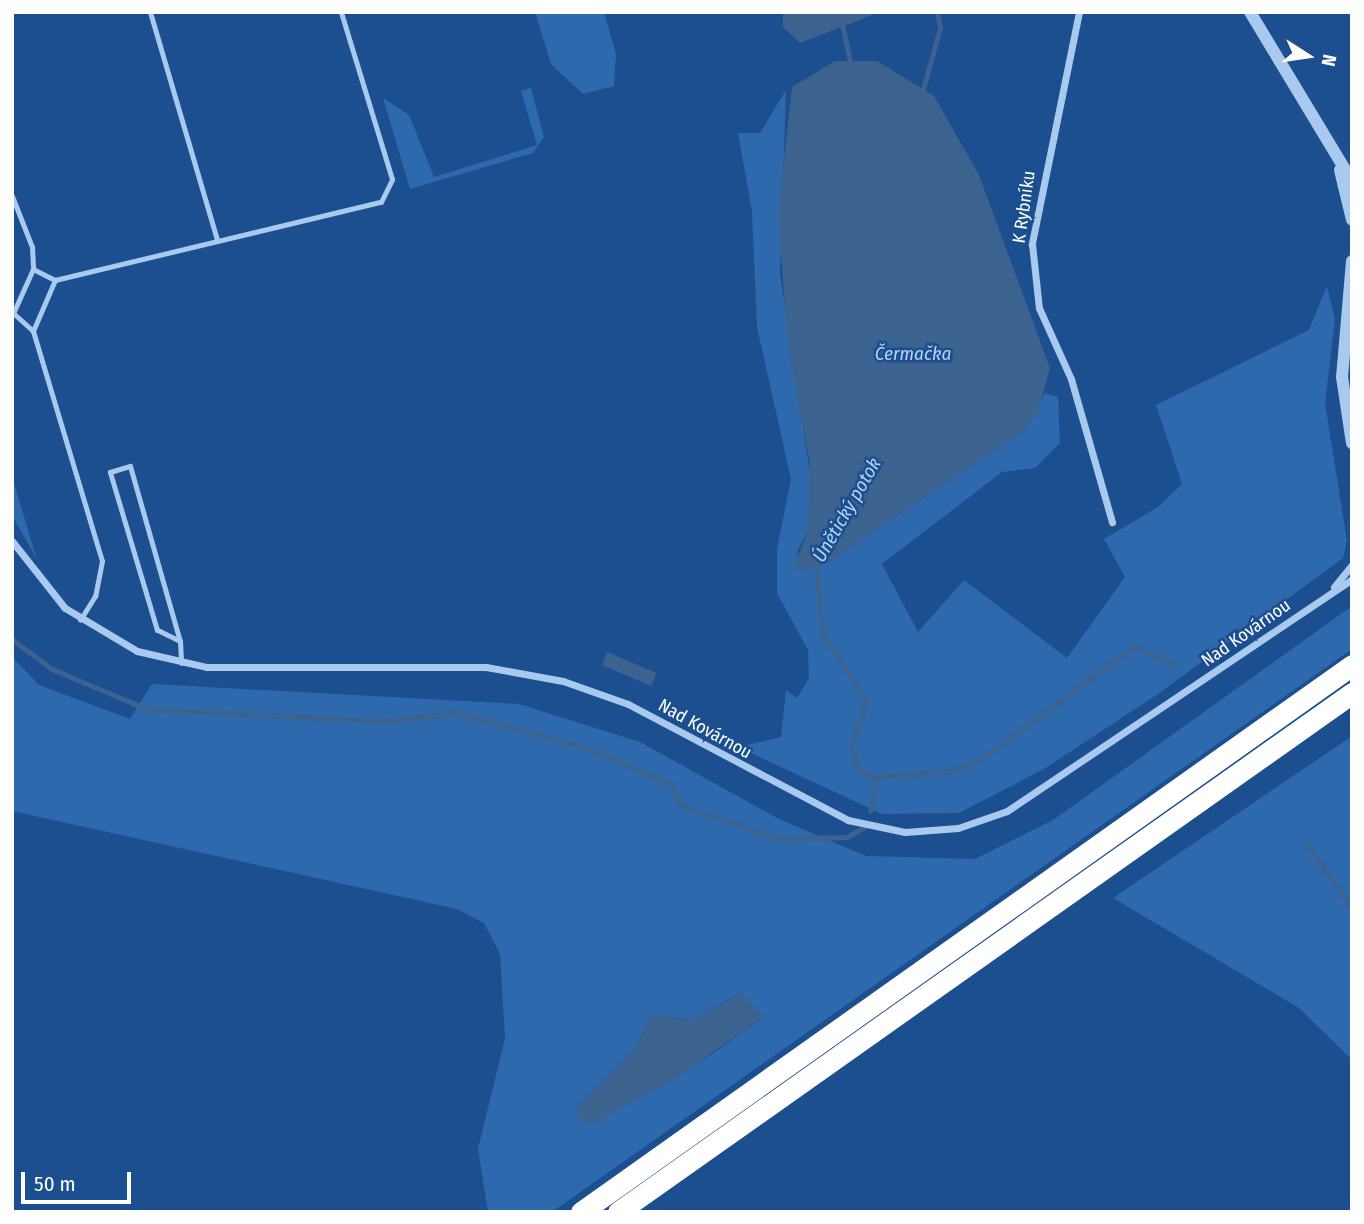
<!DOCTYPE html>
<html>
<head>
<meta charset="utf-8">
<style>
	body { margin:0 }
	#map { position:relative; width:1364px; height:1224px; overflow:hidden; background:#1b4f8f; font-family:"Fira Sans Condensed",sans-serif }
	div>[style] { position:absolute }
	.green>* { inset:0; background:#2e69ad }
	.water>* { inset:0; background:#3c6290; transform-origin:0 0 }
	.stream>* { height:4.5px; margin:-2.25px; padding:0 2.25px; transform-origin:2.25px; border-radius:2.25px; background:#3c6290 }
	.service>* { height:5px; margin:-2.5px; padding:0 2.5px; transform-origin:2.5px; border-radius:2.5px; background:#a9c9ee }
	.minor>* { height:7px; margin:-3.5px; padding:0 3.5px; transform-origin:3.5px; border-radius:3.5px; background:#a9c9ee }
	.tertiary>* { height:12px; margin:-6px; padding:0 6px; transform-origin:6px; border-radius:6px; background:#a9c9ee }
	.motorway>* { height:21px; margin:-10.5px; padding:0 10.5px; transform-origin:10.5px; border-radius:10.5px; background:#fff }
	span { translate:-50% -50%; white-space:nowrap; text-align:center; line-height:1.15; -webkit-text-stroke:5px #1b4f8f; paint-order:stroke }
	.street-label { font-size:18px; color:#fff }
	.water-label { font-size:19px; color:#b5d3f5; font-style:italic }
	.frame { position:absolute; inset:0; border:14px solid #fff; pointer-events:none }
	.north { position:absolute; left:1273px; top:21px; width:70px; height:70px; -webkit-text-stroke:5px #1b4f8f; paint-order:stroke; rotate:102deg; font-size:19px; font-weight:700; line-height:28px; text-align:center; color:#fff }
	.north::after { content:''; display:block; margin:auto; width:24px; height:32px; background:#fff; clip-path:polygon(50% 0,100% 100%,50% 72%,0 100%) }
	.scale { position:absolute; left:21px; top:1172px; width:110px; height:32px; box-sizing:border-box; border:4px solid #fff; border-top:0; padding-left:9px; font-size:21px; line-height:24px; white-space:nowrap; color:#fff; -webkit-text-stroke:5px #1b4f8f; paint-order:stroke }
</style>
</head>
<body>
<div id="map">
	<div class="green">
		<div style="clip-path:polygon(535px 12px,604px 12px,616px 54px,614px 86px,583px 94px,551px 64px)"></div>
		<div style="clip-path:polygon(531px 88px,544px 137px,533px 153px,410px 189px,383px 98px,409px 115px,434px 177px,537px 145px,521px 91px)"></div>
		<div style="clip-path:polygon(786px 90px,780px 274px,812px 485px,808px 531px,797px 551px,801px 572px,828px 562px,1025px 430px,1045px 393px,1058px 397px,1060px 443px,1035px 468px,1002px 472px,882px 564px,918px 632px,964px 580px,1067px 658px,1125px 577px,1104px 539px,1158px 507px,1182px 484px,1156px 405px,1309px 330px,1327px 286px,1335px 319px,1325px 403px,1347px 541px,1343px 558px,1158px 694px,1044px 769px,959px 813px,882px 814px,738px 747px,781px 737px,786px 690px,797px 698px,809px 678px,808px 650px,777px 593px,777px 549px,791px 479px,757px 327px,752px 212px,738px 133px,760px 133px)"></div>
		<div style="clip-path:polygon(12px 476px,37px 560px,12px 515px)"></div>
		<div style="clip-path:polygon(evenodd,1352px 606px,1352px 649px,552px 1212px,488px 1212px,478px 1149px,505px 1038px,500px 954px,484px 923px,457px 909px,12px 811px,12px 657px,39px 685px,130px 719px,152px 684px,519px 704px,640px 742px,779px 819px,866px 856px,975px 859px,1053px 820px,1352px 606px,740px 993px,763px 1017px,705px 1059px,575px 1109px,635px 1049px,651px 1015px,693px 1020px,740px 993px)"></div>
		<div style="clip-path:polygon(1352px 736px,1352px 1060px,1299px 1008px,1113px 898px)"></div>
	</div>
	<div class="water">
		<div style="clip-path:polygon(783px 12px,880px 12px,800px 43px,783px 27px)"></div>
		<div style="clip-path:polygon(835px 61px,877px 61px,934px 96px,979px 175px,1050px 368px,1038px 412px,1025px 430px,828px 562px,801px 572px,794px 566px,808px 531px,810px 463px,788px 346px,778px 214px,792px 87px)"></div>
		<div style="left:607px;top:652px;width:54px;height:14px;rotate:23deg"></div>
		<div style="clip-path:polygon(741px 993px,764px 1016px,672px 1081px,589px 1125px,580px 1120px,575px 1109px,635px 1049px,651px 1015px,693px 1020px)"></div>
	</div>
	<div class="stream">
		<div style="left:843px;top:26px;width:39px;rotate:78deg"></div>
		<div style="left:922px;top:93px;width:67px;rotate:-74.5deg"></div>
		<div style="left:940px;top:28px;width:16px;rotate:-101deg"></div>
		<div style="left:817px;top:563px;width:70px;rotate:85.9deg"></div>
		<div style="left:822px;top:633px;width:82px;rotate:56.5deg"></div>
		<div style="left:867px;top:701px;width:46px;rotate:108.8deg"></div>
		<div style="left:852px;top:745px;width:21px;rotate:79deg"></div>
		<div style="left:856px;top:766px;width:18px;rotate:38deg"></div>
		<div style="left:870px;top:777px;width:81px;rotate:-4.2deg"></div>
		<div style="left:951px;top:771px;width:31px;rotate:-21deg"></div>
		<div style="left:980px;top:760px;width:192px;rotate:-36.5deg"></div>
		<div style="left:1134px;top:646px;width:44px;rotate:24.2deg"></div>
		<div style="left:12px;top:639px;width:50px;rotate:36.9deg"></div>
		<div style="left:52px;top:669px;width:103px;rotate:22.8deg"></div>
		<div style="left:147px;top:709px;width:240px;rotate:2.9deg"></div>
		<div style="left:387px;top:721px;width:69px;rotate:-6.6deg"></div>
		<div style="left:456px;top:713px;width:123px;rotate:14.6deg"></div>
		<div style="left:575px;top:744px;width:105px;rotate:22.4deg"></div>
		<div style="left:672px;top:784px;width:23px;rotate:67deg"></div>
		<div style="left:681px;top:805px;width:103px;rotate:19.3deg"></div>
		<div style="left:778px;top:839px;width:69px;rotate:-1.7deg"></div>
		<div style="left:847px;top:837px;width:22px;rotate:-30deg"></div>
		<div style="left:870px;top:811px;width:34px;rotate:-76deg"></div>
		<div style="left:1308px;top:844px;width:78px;rotate:55.5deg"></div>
	</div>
	<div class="service">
		<div style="left:150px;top:12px;width:238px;rotate:73.6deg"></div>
		<div style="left:12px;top:196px;width:55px;rotate:68.6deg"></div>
		<div style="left:32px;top:247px;width:22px;rotate:87deg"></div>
		<div style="left:33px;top:269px;width:46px;rotate:114.3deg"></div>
		<div style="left:33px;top:269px;width:25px;rotate:27deg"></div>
		<div style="left:55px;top:280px;width:335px;rotate:-13.5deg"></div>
		<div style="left:381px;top:202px;width:25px;rotate:-64deg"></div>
		<div style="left:392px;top:179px;width:175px;rotate:-107deg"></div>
		<div style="left:12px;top:312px;width:28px;rotate:42deg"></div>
		<div style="left:33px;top:331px;width:240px;rotate:73.3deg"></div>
		<div style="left:102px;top:561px;width:36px;rotate:101deg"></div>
		<div style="left:95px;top:596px;width:28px;rotate:122deg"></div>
		<div style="left:33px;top:331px;width:56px;rotate:-66.7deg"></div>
		<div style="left:180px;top:641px;width:25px;rotate:-154deg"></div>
		<div style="left:157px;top:630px;width:165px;rotate:-106.6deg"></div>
		<div style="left:110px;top:472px;width:21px;rotate:-17deg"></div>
		<div style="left:130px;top:466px;width:182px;rotate:74.1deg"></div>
		<div style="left:180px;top:641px;width:22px;rotate:87deg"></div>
	</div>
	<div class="minor">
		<div style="left:1079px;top:12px;width:237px;rotate:101.5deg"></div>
		<div style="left:1032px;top:244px;width:64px;rotate:83.8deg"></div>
		<div style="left:1039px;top:308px;width:78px;rotate:65.7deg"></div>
		<div style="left:1071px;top:379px;width:149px;rotate:74deg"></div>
		<div style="left:12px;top:541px;width:85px;rotate:51.7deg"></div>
		<div style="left:65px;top:608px;width:84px;rotate:30.8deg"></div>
		<div style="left:137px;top:651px;width:72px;rotate:12.9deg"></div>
		<div style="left:207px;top:667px;width:279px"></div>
		<div style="left:486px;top:667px;width:78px;rotate:10.3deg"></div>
		<div style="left:563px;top:681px;width:69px;rotate:19.5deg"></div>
		<div style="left:628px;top:704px;width:249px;rotate:27.8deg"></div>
		<div style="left:848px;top:820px;width:58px;rotate:11.9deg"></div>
		<div style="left:905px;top:832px;width:53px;rotate:-4.3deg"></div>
		<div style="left:958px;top:828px;width:52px;rotate:-19.1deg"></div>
		<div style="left:1007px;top:811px;width:416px;rotate:-33.9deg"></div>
		<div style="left:1334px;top:587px;width:28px;rotate:-51deg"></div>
	</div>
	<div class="tertiary">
		<div style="left:1250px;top:12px;width:197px;rotate:58.9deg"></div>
		<div style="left:1340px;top:170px;width:51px;rotate:76.5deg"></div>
		<div style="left:1352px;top:261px;width:116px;rotate:94.9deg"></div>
		<div style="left:1342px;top:377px;width:67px;rotate:81.4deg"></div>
	</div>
	<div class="motorway">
		<div style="left:581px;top:1212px;width:945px;rotate:-35.35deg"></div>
		<div style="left:618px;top:1212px;width:899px;rotate:-35.26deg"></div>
	</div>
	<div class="street-label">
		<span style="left:1024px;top:207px;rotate:-82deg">K Rybníku</span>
		<span style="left:1246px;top:633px;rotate:-35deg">Nad Kovárnou</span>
		<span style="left:705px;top:729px;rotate:29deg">Nad Kovárnou</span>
	</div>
	<div class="water-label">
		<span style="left:913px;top:354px">Čermačka</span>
		<span style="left:847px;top:510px;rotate:-60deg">Únětický potok</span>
	</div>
	<div class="frame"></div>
	<div class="north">N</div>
	<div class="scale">50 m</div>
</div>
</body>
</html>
